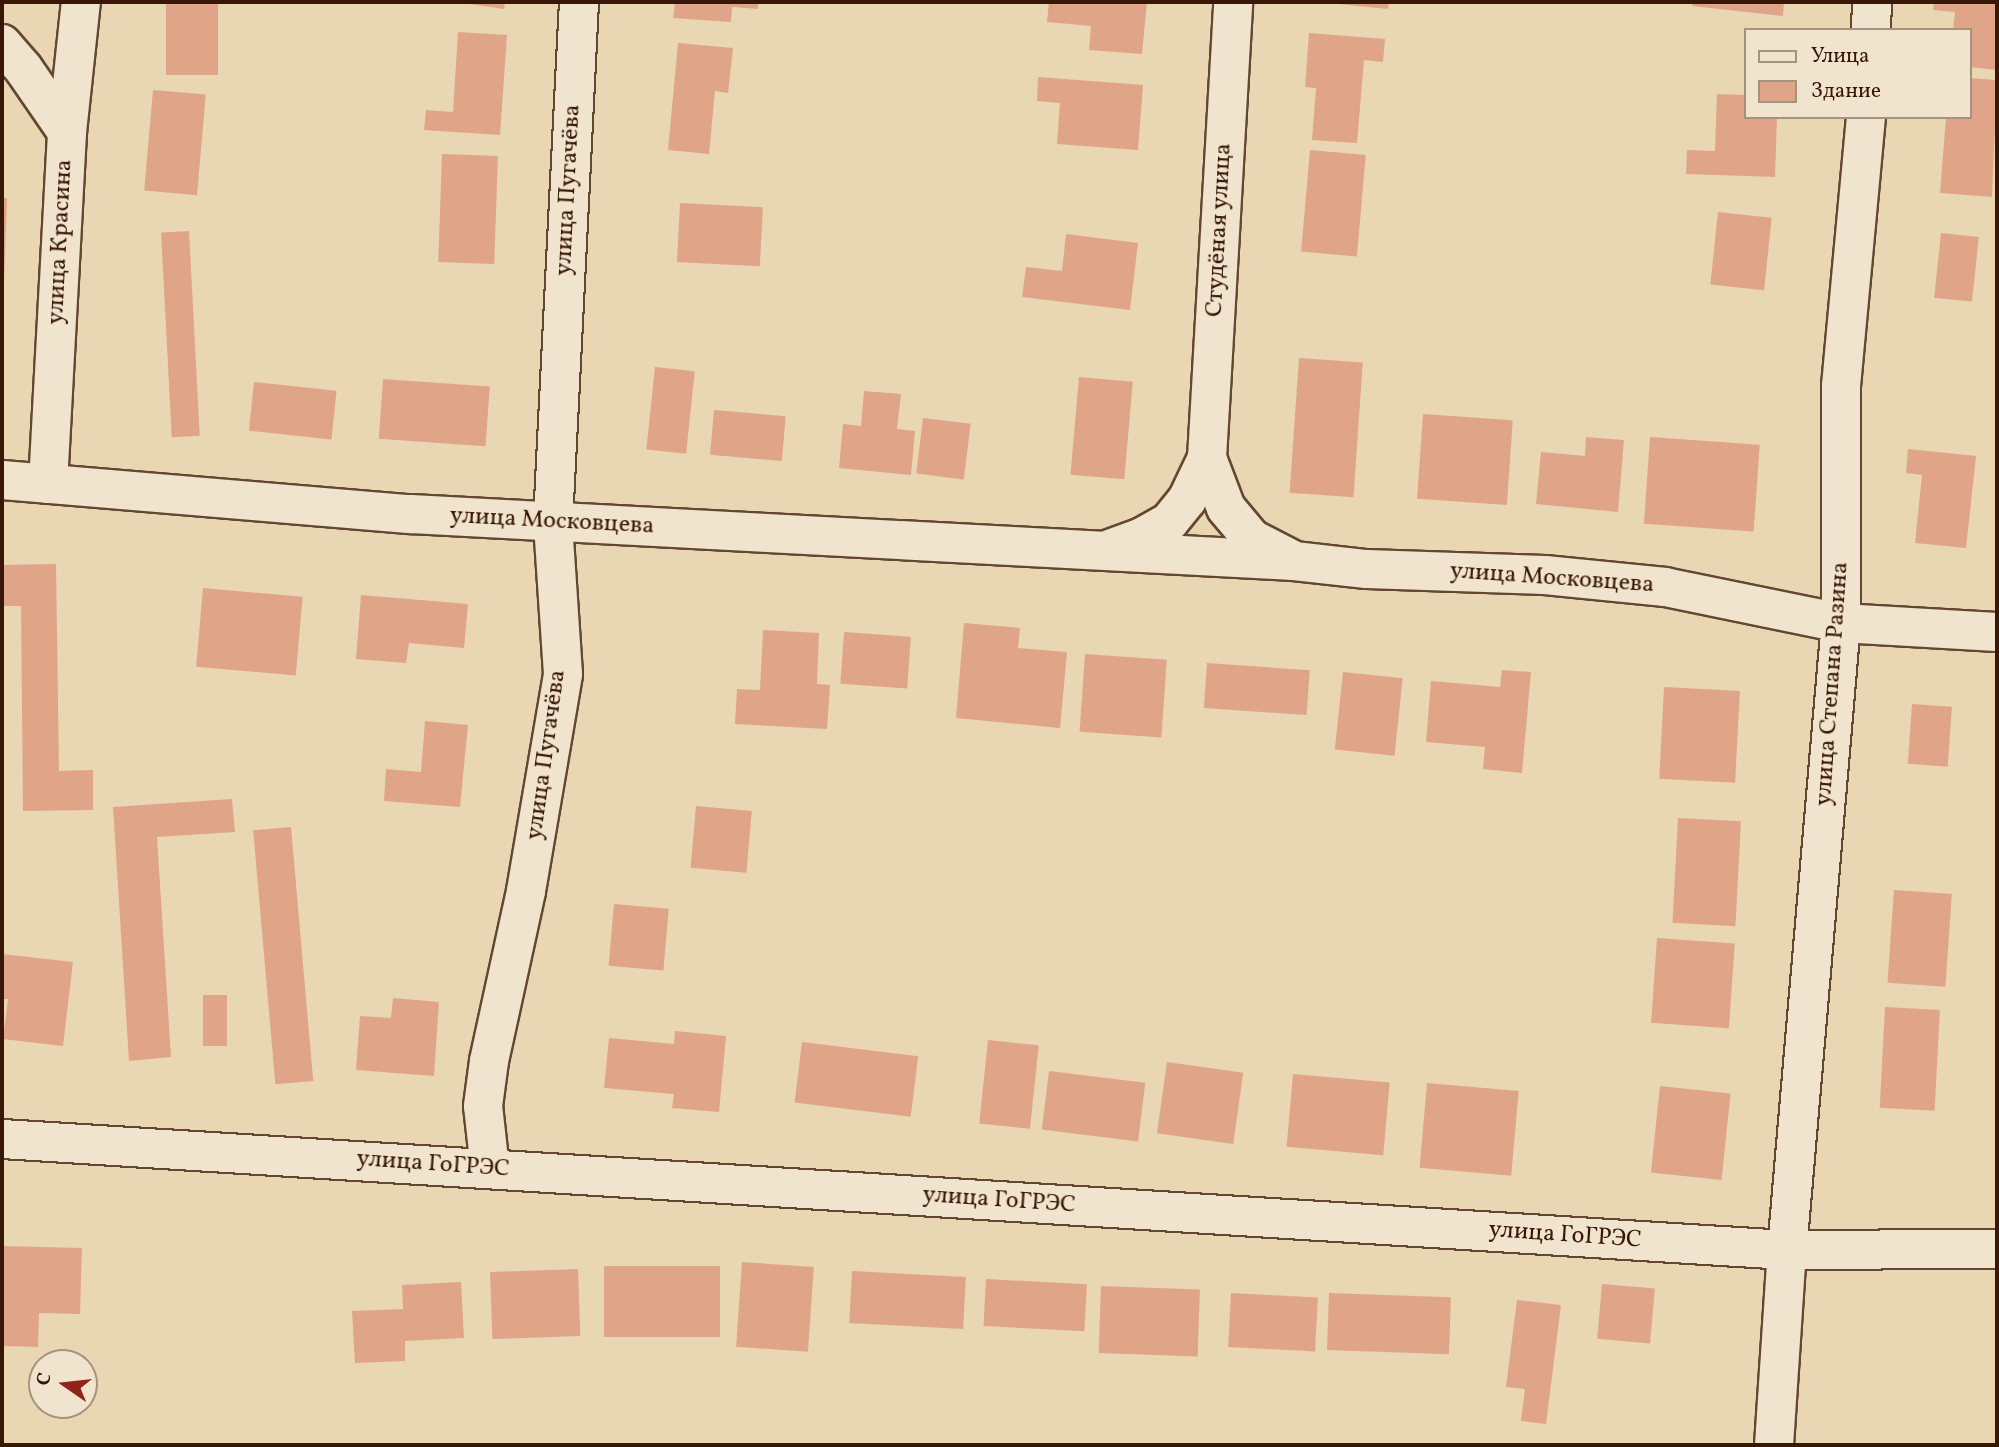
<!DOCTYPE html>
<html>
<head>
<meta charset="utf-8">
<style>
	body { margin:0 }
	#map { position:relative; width:1999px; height:1447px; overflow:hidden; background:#e9d6b3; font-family:Vollkorn,serif }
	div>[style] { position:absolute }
	.building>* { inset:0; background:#e0a588; transform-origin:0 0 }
	.roads { filter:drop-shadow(2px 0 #644731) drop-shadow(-2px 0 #644731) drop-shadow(0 2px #644731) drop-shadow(0 -2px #644731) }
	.minor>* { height:38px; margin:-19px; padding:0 19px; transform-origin:19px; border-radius:19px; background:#f1e4ce }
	span { translate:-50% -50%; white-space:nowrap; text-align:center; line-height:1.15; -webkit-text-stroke:6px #f1e4ce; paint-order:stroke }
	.street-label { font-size:24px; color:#381706 }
	.frame { position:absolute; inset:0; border:4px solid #381706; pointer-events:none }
	.legend { position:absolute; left:1744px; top:28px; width:228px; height:91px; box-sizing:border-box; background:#f1e4ce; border:2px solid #a7927e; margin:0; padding:9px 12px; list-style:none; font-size:21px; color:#381706 }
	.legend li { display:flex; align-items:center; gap:14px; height:35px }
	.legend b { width:35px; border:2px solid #a7927e }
	.north { position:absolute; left:28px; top:1349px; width:70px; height:70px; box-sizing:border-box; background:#f1e4ce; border:2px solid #a7927e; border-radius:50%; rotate:284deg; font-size:19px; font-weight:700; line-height:28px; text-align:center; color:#381706 }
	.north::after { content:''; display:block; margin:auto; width:24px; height:32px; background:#8f2418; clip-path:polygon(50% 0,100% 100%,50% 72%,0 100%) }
</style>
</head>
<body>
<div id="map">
	<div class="building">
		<div style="left:166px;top:2px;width:52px;height:73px"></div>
		<div style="clip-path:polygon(456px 2px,505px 2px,504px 9px)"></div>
		<div style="clip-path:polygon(675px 2px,758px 2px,758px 9px,732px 7px,731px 22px,673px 18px)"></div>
		<div style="clip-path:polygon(1049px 2px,1147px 2px,1142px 54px,1089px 50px,1091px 26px,1047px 22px)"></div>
		<div style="clip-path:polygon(1319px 2px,1389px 2px,1388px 9px)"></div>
		<div style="clip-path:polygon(1693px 2px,1784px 2px,1783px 16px,1692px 6px)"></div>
		<div style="clip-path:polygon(1934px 2px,1997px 2px,1997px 70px,1969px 67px,1969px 30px,1953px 30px,1955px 12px,1933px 10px)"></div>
		<div style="clip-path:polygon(458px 32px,507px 35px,500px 135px,424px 130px,426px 110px,453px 112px)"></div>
		<div style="clip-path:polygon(1309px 33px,1385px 39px,1383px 62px,1364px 60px,1357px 143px,1312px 140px,1316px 88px,1305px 87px)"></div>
		<div style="clip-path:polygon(678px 43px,733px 48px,728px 93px,715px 91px,709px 154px,668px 150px)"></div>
		<div style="clip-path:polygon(1038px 77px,1143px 85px,1138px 150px,1057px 144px,1060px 103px,1037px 101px)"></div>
		<div style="clip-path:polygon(1969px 78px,1997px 80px,1992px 197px,1940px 193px,1946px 117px,1969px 117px)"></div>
		<div style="left:153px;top:90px;width:53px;height:101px;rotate:5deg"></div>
		<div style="clip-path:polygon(1717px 94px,1745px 95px,1745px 117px,1777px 117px,1775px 177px,1686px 174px,1687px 150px,1715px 151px)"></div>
		<div style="left:1310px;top:150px;width:56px;height:102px;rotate:5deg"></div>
		<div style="left:442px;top:154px;width:56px;height:108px;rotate:2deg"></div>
		<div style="clip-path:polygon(2px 198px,7px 198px,4px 282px,2px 282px)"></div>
		<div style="left:680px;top:203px;width:83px;height:59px;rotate:3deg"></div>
		<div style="left:1718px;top:212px;width:54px;height:73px;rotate:6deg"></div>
		<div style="left:189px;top:231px;width:205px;height:28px;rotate:87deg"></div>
		<div style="left:1941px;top:233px;width:38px;height:65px;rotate:6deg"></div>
		<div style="clip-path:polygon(1066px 234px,1138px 243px,1130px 310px,1022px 297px,1026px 267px,1062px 271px)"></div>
		<div style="left:1299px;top:358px;width:64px;height:135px;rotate:4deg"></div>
		<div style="left:655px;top:367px;width:40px;height:83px;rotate:6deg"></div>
		<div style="left:1079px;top:377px;width:54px;height:98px;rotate:5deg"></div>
		<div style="left:383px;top:379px;width:107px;height:60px;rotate:4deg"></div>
		<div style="left:254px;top:382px;width:83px;height:49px;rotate:6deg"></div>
		<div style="clip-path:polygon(864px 391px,901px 394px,897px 429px,915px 431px,911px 475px,839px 468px,843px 424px,861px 426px)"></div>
		<div style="left:714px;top:410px;width:72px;height:45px;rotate:5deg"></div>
		<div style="left:1423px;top:414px;width:90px;height:85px;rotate:4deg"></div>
		<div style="left:923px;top:418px;width:48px;height:56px;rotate:7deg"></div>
		<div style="clip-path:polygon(1586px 437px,1624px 440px,1618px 512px,1536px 504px,1541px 452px,1585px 456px)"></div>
		<div style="left:1650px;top:437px;width:110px;height:87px;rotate:4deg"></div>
		<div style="clip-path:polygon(1908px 449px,1976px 456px,1966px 548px,1915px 543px,1922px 475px,1906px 473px)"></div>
		<div style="clip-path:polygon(56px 564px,59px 771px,93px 770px,93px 810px,23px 811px,21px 606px,2px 606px,2px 565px)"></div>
		<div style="left:203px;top:588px;width:100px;height:79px;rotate:5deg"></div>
		<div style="clip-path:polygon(361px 595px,468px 604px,464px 648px,409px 643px,406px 663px,356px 659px)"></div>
		<div style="clip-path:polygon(964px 623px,1020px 628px,1018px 648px,1067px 652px,1060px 728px,956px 718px)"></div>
		<div style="clip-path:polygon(763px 630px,819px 633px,817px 684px,830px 685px,827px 729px,735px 724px,737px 689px,760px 690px)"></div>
		<div style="left:844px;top:632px;width:67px;height:52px;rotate:4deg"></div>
		<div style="left:1085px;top:654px;width:82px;height:78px;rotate:4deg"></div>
		<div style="left:1207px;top:663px;width:103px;height:45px;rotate:4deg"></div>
		<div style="clip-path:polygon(1502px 670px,1531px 672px,1522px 773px,1483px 769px,1485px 747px,1426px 742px,1431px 681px,1500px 687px)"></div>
		<div style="left:1343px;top:672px;width:60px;height:78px;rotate:6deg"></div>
		<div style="left:1664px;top:687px;width:76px;height:92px;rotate:3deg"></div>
		<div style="left:1912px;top:704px;width:40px;height:60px;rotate:4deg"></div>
		<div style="clip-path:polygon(425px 721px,468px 725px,460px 807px,384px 801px,386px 769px,421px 772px)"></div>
		<div style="clip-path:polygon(232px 799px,235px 832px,157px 837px,171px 1057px,129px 1061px,113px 807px)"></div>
		<div style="left:696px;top:806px;width:56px;height:62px;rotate:5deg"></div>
		<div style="left:1678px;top:818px;width:63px;height:105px;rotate:3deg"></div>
		<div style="left:291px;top:827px;width:255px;height:38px;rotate:85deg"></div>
		<div style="left:1894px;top:890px;width:58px;height:93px;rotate:4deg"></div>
		<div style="left:614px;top:904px;width:55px;height:62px;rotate:5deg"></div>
		<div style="left:1657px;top:938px;width:78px;height:85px;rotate:4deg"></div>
		<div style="clip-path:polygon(2px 954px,73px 962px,63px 1046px,3px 1039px,8px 999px,2px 999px)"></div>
		<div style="left:203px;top:995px;width:24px;height:51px"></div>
		<div style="clip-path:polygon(393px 998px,439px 1002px,434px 1076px,356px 1070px,360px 1016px,391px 1018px)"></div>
		<div style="left:1885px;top:1007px;width:55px;height:101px;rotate:3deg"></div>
		<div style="clip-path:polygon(675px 1031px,726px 1036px,719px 1112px,672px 1108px,674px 1094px,604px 1088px,609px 1038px,674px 1044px)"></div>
		<div style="left:988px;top:1040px;width:51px;height:84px;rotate:6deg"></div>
		<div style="left:802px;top:1042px;width:117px;height:61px;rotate:7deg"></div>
		<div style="left:1167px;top:1062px;width:77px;height:72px;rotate:8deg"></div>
		<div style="left:1049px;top:1071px;width:97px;height:59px;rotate:7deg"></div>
		<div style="left:1293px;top:1074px;width:97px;height:73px;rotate:5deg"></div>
		<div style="left:1427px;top:1083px;width:92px;height:85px;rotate:5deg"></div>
		<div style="left:1660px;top:1086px;width:71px;height:87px;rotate:6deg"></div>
		<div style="clip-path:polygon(2px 1246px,82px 1248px,80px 1314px,39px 1313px,38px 1347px,2px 1346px)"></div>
		<div style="left:742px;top:1262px;width:72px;height:85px;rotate:4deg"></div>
		<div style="left:604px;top:1266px;width:116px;height:71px"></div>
		<div style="left:578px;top:1269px;width:67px;height:88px;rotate:88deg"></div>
		<div style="left:852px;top:1271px;width:114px;height:52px;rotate:3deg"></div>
		<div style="left:986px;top:1279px;width:101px;height:47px;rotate:3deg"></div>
		<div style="clip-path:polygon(461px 1282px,464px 1338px,405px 1341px,405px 1361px,355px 1363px,352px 1311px,403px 1309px,402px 1285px)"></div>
		<div style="left:1602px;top:1284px;width:53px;height:55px;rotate:5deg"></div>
		<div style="left:1101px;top:1286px;width:99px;height:67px;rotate:2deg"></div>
		<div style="left:1231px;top:1293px;width:87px;height:54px;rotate:3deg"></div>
		<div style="left:1329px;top:1293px;width:122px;height:57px;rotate:2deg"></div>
		<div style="clip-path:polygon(1517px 1300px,1561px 1305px,1546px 1424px,1521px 1421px,1525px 1389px,1506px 1387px)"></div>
	</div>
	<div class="roads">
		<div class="minor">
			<div style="left:1871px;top:30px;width:28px;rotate:-88deg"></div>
			<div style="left:2px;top:44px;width:32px;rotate:49deg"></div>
			<div style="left:23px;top:68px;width:78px;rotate:55.5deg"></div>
			<div style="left:1207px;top:458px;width:53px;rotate:69.2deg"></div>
			<div style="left:1226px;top:508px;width:40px;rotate:50deg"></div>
			<div style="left:1252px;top:539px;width:42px;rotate:27.2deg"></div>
			<div style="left:2px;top:480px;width:410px;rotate:4.8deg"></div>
			<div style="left:411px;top:514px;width:884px;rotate:3.05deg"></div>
			<div style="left:1294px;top:561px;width:73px;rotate:6.3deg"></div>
			<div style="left:1367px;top:569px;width:178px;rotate:1.9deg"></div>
			<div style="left:1545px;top:575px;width:121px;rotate:5.7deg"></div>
			<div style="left:1665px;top:587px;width:180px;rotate:11.6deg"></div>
			<div style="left:1841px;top:623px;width:156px;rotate:3.3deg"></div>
			<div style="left:48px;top:484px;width:353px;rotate:-86.9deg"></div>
			<div style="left:67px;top:132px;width:131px;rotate:-83.9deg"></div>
			<div style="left:1112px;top:548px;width:32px;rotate:-20deg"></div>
			<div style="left:1142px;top:537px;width:31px;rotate:-29deg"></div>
			<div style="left:1169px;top:522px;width:28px;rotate:-51deg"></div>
			<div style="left:1187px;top:500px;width:47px;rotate:-64.5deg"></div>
			<div style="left:1207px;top:458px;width:457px;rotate:-86.7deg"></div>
			<div style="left:2px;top:1139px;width:1788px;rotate:3.56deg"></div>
			<div style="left:1787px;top:1250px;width:210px;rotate:-0.3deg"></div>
			<div style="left:490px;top:1169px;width:63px;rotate:-96.3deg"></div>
			<div style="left:483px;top:1106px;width:45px;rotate:-82.4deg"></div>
			<div style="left:489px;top:1061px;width:174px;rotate:-77.7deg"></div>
			<div style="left:526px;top:891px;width:220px;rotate:-80.3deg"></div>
			<div style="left:563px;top:674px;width:152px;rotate:-93.8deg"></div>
			<div style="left:553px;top:522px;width:521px;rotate:-87.14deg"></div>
			<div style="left:1774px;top:1445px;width:195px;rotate:-86.2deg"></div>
			<div style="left:1787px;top:1250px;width:629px;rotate:-85.08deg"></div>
			<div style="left:1841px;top:623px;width:237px;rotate:-90deg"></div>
			<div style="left:1841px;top:386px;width:270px;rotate:-84.7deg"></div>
		</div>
	</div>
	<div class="street-label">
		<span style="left:569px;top:190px;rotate:-87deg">улица Пугачёва</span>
		<span style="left:1220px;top:230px;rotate:-87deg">Студёная улица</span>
		<span style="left:61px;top:242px;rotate:-87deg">улица Красина</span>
		<span style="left:552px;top:522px;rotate:3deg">улица Московцева</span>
		<span style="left:1552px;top:579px;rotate:4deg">улица Московцева</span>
		<span style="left:1833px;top:684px;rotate:-86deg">улица Степана Разина</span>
		<span style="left:547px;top:755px;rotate:-82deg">улица Пугачёва</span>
		<span style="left:433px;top:1165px;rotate:4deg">улица ГоГРЭС</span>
		<span style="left:999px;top:1201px;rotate:4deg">улица ГоГРЭС</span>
		<span style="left:1565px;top:1236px;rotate:4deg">улица ГоГРЭС</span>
	</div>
	<div class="frame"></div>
	<ul class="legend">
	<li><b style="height:9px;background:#f1e4ce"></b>Улица</li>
	<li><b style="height:19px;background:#e0a588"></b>Здание</li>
	</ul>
	<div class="north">С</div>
</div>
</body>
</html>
